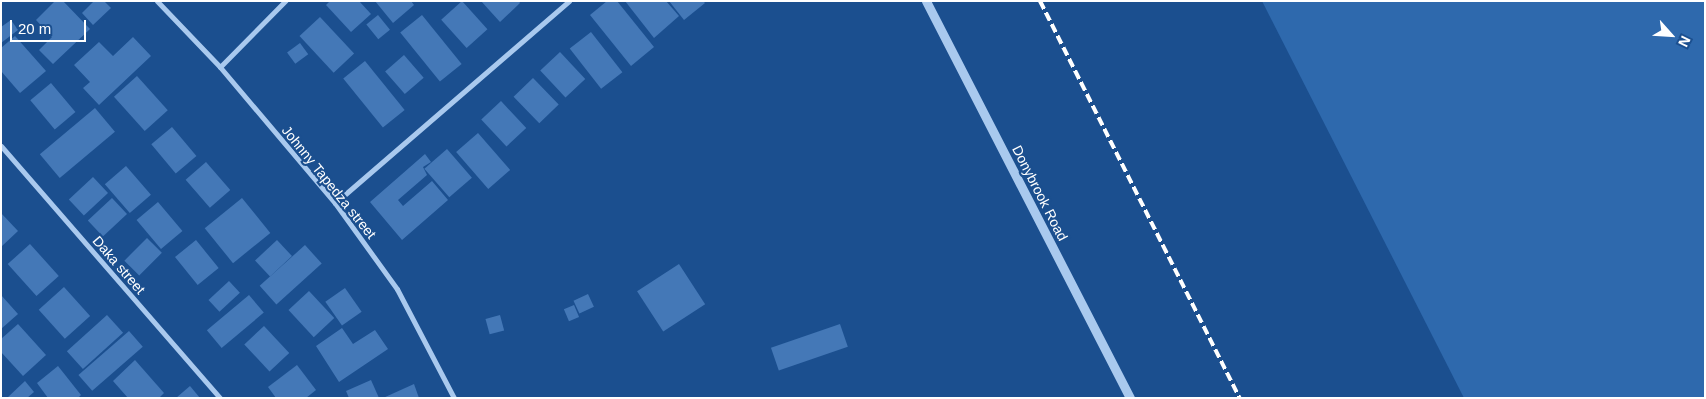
<!DOCTYPE html>
<html>
<head>
<meta charset="utf-8">
<style>
	body { margin:0 }
	#map { position:relative; width:1706px; height:399px; overflow:hidden; background:#1b4f8f; font-family:Arial,sans-serif }
	div>[style] { position:absolute }
	.green>* { inset:0; background:#2e69ad }
	.building>* { inset:0; background:#4478b7; transform-origin:0 0 }
	.minor>* { height:5px; margin:-2.5px; padding:0 2.5px; transform-origin:2.5px; border-radius:2.5px; background:#a9c9ee }
	.tertiary>* { height:9px; margin:-4.5px; padding:0 4.5px; transform-origin:4.5px; border-radius:4.5px; background:#a9c9ee }
	.rail>* { height:4px; margin-top:-2px; transform-origin:0; background:repeating-linear-gradient(90deg,#fff 0 9px,transparent 0 13px) }
	span { translate:-50% -50%; white-space:nowrap; text-align:center; line-height:1.15; -webkit-text-stroke:4.5px #1b4f8f; paint-order:stroke }
	.street-label { font-size:14px; color:#fff }
	.frame { position:absolute; inset:0; border:2px solid #fff; pointer-events:none }
	.north { position:absolute; left:1646px; top:10px; width:50px; height:50px; -webkit-text-stroke:4px #1b4f8f; paint-order:stroke; rotate:116deg; font-size:14px; font-weight:700; line-height:20px; text-align:center; color:#fff }
	.north::after { content:''; display:block; margin:auto; width:18px; height:22px; background:#fff; clip-path:polygon(50% 0,100% 100%,50% 72%,0 100%) }
	.scale { position:absolute; left:10px; top:20px; width:76px; height:22px; box-sizing:border-box; border:2px solid #fff; border-top:0; padding-left:6px; font-size:15px; line-height:18px; white-space:nowrap; color:#fff; -webkit-text-stroke:4px #1b4f8f; paint-order:stroke }
</style>
</head>
<body>
<div id="map">
	<div class="green">
		<div style="clip-path:polygon(1262px 1px,1705px 1px,1705px 398px,1464px 398px)"></div>
	</div>
	<div class="building">
		<div style="clip-path:polygon(55px 1px,63px 1px,90px 29px,53px 64px,39px 50px,52px 37px,36px 20px)"></div>
		<div style="clip-path:polygon(94px 1px,104px 1px,111px 8px,93px 25px,82px 13px)"></div>
		<div style="clip-path:polygon(330px 1px,359px 1px,371px 14px,351px 32px,326px 5px)"></div>
		<div style="clip-path:polygon(375px 1px,411px 1px,414px 5px,393px 23px)"></div>
		<div style="left:462px;top:1px;width:38px;height:28px;rotate:48deg"></div>
		<div style="clip-path:polygon(481px 1px,519px 1px,520px 3px,500px 22px)"></div>
		<div style="clip-path:polygon(607px 1px,617px 1px,654px 47px,631px 66px,590px 15px)"></div>
		<div style="clip-path:polygon(625px 1px,666px 1px,679px 16px,654px 38px)"></div>
		<div style="clip-path:polygon(669px 1px,703px 1px,705px 3px,684px 20px)"></div>
		<div style="left:378px;top:15px;width:19px;height:15px;rotate:51deg"></div>
		<div style="left:422px;top:15px;width:63px;height:28px;rotate:51deg"></div>
		<div style="left:320px;top:17px;width:50px;height:28px;rotate:47deg"></div>
		<div style="clip-path:polygon(11px 20px,18px 30px,1px 43px,1px 27px)"></div>
		<div style="left:591px;top:32px;width:51px;height:27px;rotate:52deg"></div>
		<div style="clip-path:polygon(15px 36px,46px 71px,20px 93px,1px 71px,1px 48px)"></div>
		<div style="clip-path:polygon(133px 37px,151px 56px,99px 105px,83px 88px,90px 82px,74px 65px,99px 42px,113px 56px)"></div>
		<div style="left:300px;top:43px;width:14px;height:16px;rotate:54deg"></div>
		<div style="left:560px;top:52px;width:37px;height:27px;rotate:47deg"></div>
		<div style="left:404px;top:55px;width:30px;height:25px;rotate:49deg"></div>
		<div style="left:365px;top:61px;width:63px;height:28px;rotate:51deg"></div>
		<div style="left:137px;top:76px;width:46px;height:31px;rotate:48deg"></div>
		<div style="left:533px;top:78px;width:37px;height:27px;rotate:46deg"></div>
		<div style="left:51px;top:83px;width:38px;height:27px;rotate:50deg"></div>
		<div style="left:501px;top:101px;width:37px;height:27px;rotate:47deg"></div>
		<div style="left:95px;top:108px;width:31px;height:72px;rotate:50deg"></div>
		<div style="left:172px;top:127px;width:38px;height:27px;rotate:50deg"></div>
		<div style="left:478px;top:133px;width:49px;height:29px;rotate:49deg"></div>
		<div style="left:447px;top:149px;width:38px;height:30px;rotate:49deg"></div>
		<div style="clip-path:polygon(425px 154px,431px 162px,423px 167px,427px 175px,398px 200px,403px 206px,432px 181px,448px 200px,402px 240px,370px 202px)"></div>
		<div style="left:206px;top:162px;width:37px;height:27px;rotate:49deg"></div>
		<div style="left:126px;top:166px;width:38px;height:28px;rotate:49deg"></div>
		<div style="left:93px;top:177px;width:22px;height:33px;rotate:47deg"></div>
		<div style="left:112px;top:198px;width:22px;height:33px;rotate:47deg"></div>
		<div style="left:242px;top:198px;width:45px;height:48px;rotate:51deg"></div>
		<div style="left:158px;top:202px;width:38px;height:28px;rotate:50deg"></div>
		<div style="clip-path:polygon(1px 213px,18px 231px,1px 247px)"></div>
		<div style="left:147px;top:238px;width:21px;height:32px;rotate:45deg"></div>
		<div style="left:196px;top:240px;width:36px;height:27px;rotate:51deg"></div>
		<div style="left:277px;top:240px;width:22px;height:30px;rotate:47deg"></div>
		<div style="left:30px;top:244px;width:43px;height:30px;rotate:48deg"></div>
		<div style="left:305px;top:245px;width:25px;height:61px;rotate:48deg"></div>
		<div style="left:679px;top:264px;width:48px;height:50px;rotate:57deg"></div>
		<div style="left:229px;top:281px;width:16px;height:28px;rotate:47deg"></div>
		<div style="left:64px;top:287px;width:39px;height:34px;rotate:48deg"></div>
		<div style="left:345px;top:288px;width:29px;height:24px;rotate:55deg"></div>
		<div style="left:309px;top:291px;width:37px;height:28px;rotate:47deg"></div>
		<div style="left:588px;top:294px;width:14px;height:16px;rotate:65deg"></div>
		<div style="clip-path:polygon(1px 295px,18px 314px,1px 329px)"></div>
		<div style="left:249px;top:295px;width:23px;height:55px;rotate:50deg"></div>
		<div style="left:574px;top:305px;width:13px;height:11px;rotate:67deg"></div>
		<div style="left:107px;top:315px;width:24px;height:54px;rotate:48deg"></div>
		<div style="left:500px;top:315px;width:16px;height:15px;rotate:75deg"></div>
		<div style="clip-path:polygon(18px 324px,46px 355px,23px 376px,1px 352px,1px 339px)"></div>
		<div style="left:840px;top:324px;width:24px;height:73px;rotate:71deg"></div>
		<div style="left:264px;top:326px;width:37px;height:27px;rotate:47deg"></div>
		<div style="clip-path:polygon(342px 328px,353px 344px,375px 330px,388px 349px,339px 382px,316px 346px)"></div>
		<div style="left:129px;top:331px;width:21px;height:67px;rotate:49deg"></div>
		<div style="clip-path:polygon(135px 360px,164px 393px,159px 398px,128px 398px,113px 381px)"></div>
		<div style="clip-path:polygon(297px 365px,316px 390px,306px 398px,276px 398px,268px 387px)"></div>
		<div style="clip-path:polygon(58px 366px,81px 395px,78px 398px,48px 398px,37px 383px)"></div>
		<div style="clip-path:polygon(371px 380px,379px 398px,349px 398px,346px 391px)"></div>
		<div style="clip-path:polygon(25px 381px,34px 392px,27px 398px,7px 398px)"></div>
		<div style="clip-path:polygon(414px 384px,419px 398px,383px 398px)"></div>
		<div style="clip-path:polygon(190px 386px,200px 398px,176px 398px)"></div>
	</div>
	<div class="minor">
		<div style="left:157px;top:1px;width:91px;rotate:46.3deg"></div>
		<div style="left:220px;top:67px;width:178px;rotate:49.8deg"></div>
		<div style="left:335px;top:203px;width:106px;rotate:54.2deg"></div>
		<div style="left:397px;top:289px;width:123px;rotate:62.4deg"></div>
		<div style="left:220px;top:67px;width:93px;rotate:-45.4deg"></div>
		<div style="left:1px;top:146px;width:334px;rotate:49deg"></div>
		<div style="left:335px;top:203px;width:309px;rotate:-40.8deg"></div>
	</div>
	<div class="tertiary">
		<div style="left:926px;top:1px;width:446px;rotate:62.8deg"></div>
	</div>
	<div class="rail">
		<div style="left:1040px;top:1px;width:445px;rotate:63.3deg"></div>
	</div>
	<div class="street-label">
		<span style="left:329px;top:182px;rotate:51deg">Johnny Tapedza street</span>
		<span style="left:1040px;top:193px;rotate:63deg">Donybrook Road</span>
		<span style="left:119px;top:265px;rotate:49deg">Daka street</span>
	</div>
	<div class="frame"></div>
	<div class="north">N</div>
	<div class="scale">20 m</div>
</div>
</body>
</html>
